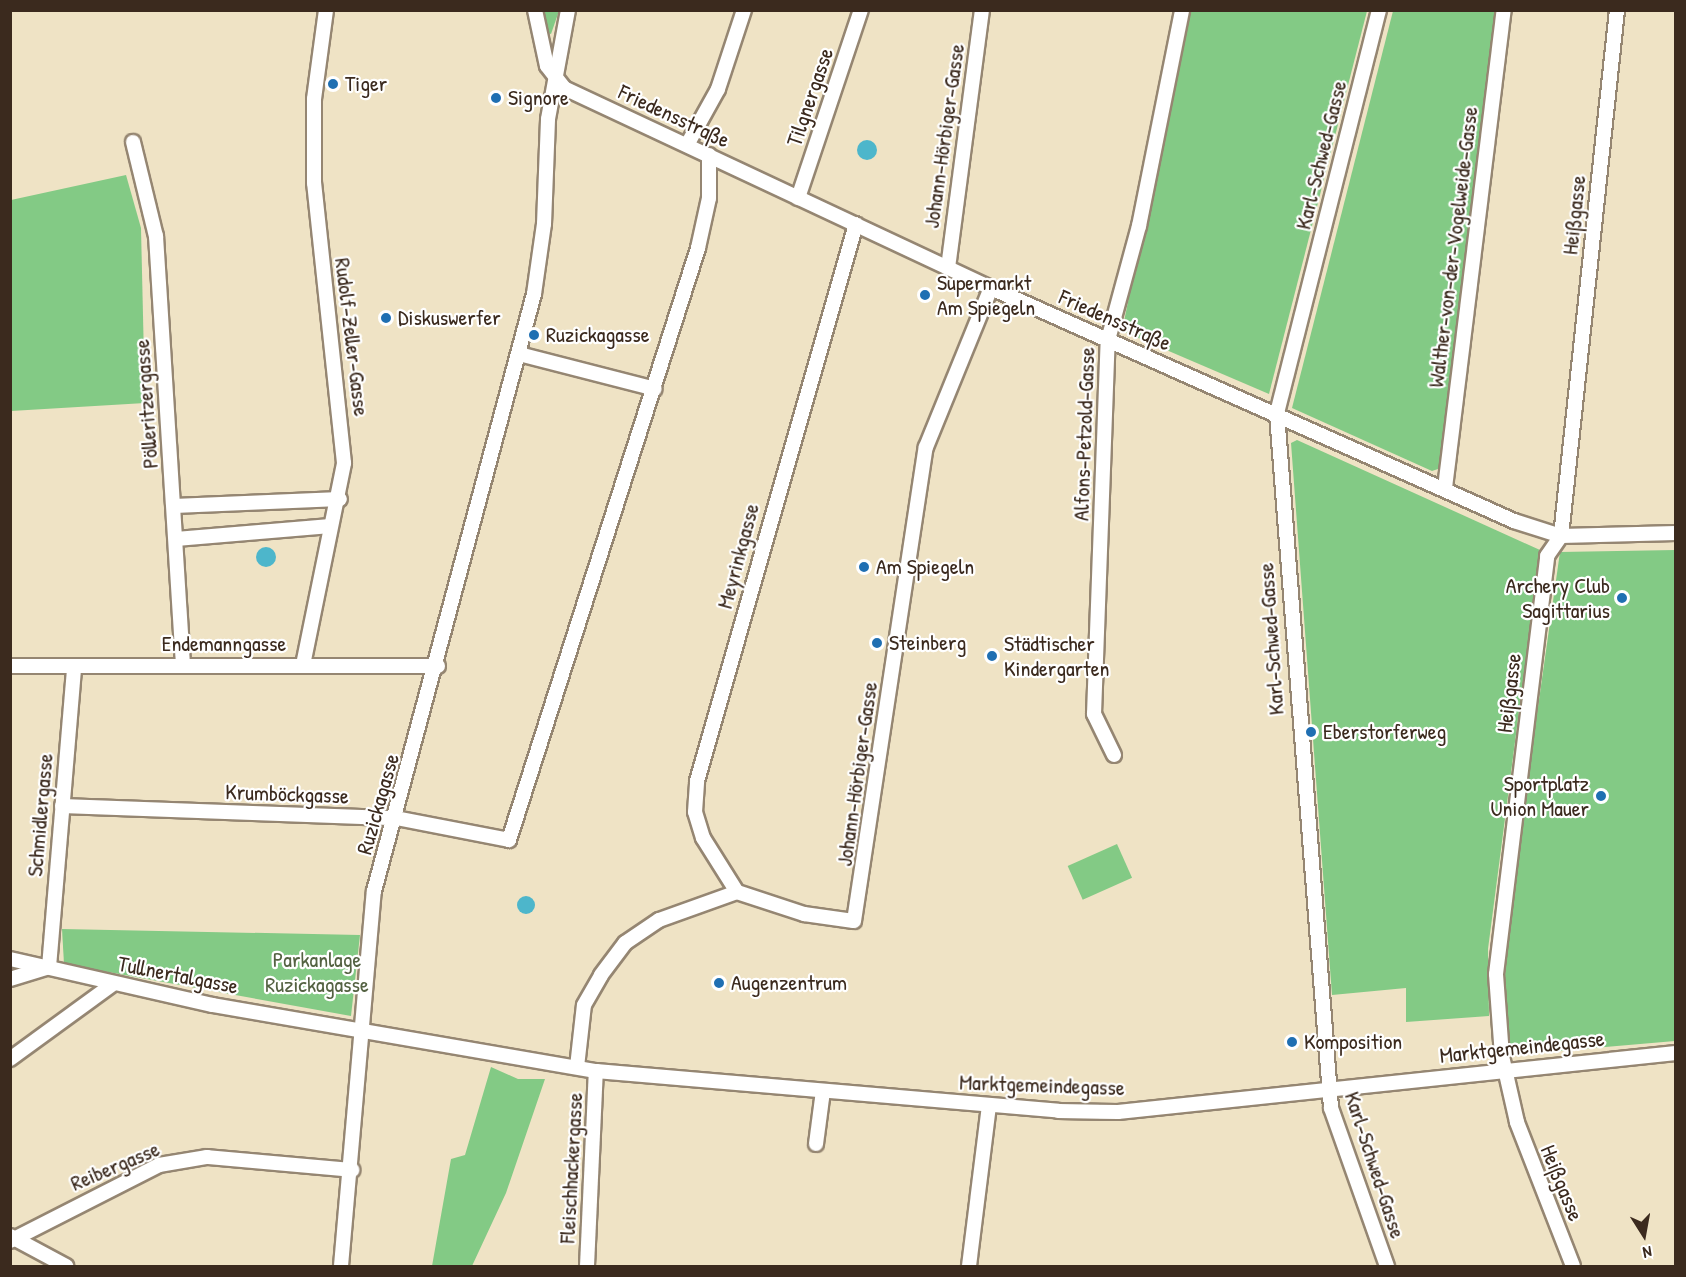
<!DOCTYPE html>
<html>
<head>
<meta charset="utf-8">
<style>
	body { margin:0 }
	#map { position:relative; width:1686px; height:1277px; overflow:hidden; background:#efe3c5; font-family:"Patrick Hand",sans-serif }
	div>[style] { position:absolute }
	.green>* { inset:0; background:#83ca85; transform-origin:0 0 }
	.water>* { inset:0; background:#4db6cb }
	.round { border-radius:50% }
	.roads { filter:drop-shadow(2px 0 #958672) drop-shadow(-2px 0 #958672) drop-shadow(0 2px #958672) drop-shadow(0 -2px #958672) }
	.minor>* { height:14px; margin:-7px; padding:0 7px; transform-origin:7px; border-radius:7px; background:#fff }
	.dots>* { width:16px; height:16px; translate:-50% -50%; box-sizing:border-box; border:3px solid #fff; border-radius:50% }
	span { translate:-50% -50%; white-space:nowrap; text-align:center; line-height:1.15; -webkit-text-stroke:4.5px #fff; paint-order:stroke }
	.poi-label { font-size:22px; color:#3b2a1e }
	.left { translate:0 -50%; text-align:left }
	.right { translate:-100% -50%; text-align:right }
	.street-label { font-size:22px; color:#3b2a1e }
	.park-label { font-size:22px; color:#546242 }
	.frame { position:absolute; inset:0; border:12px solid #3b2a1e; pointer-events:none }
	.north { position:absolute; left:1614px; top:1205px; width:60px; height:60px; -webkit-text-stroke:4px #fff; paint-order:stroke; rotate:169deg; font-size:16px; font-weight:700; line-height:24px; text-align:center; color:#3b2a1e }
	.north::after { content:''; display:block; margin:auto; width:21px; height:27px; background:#3b2a1e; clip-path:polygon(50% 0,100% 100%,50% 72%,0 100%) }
</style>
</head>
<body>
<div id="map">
	<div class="green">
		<div style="clip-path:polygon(543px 11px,559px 11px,551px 34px,548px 33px)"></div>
		<div style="clip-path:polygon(1188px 11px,1367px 11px,1269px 394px,1122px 331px)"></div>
		<div style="clip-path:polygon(1393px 11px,1498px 11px,1441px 468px,1432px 471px,1292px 408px)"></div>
		<div style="clip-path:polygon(126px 175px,141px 228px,145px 403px,11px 411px,11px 200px)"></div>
		<div style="clip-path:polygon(1297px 440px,1540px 550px,1488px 949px,1489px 1016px,1406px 1022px,1406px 988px,1332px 995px,1291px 443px)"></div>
		<div style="clip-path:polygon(1675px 550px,1675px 1041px,1511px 1055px,1504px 987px,1512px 890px,1560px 552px)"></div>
		<div style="left:1117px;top:844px;width:37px;height:54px;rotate:66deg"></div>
		<div style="clip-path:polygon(62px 929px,360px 935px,351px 1016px,64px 964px)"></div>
		<div style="clip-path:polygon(491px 1067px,518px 1079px,545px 1079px,506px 1193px,472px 1266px,432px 1266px,451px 1159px,465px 1155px)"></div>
	</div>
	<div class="water">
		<div class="round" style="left:857px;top:140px;width:20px;height:20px"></div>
		<div class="round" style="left:256px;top:547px;width:20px;height:20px"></div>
		<div class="round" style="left:517px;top:896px;width:18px;height:18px"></div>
	</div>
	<div class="roads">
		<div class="minor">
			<div style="left:535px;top:10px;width:57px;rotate:77.9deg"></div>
			<div style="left:547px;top:66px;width:28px;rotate:52deg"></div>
			<div style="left:564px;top:88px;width:472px;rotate:25.1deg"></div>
			<div style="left:991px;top:288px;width:573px;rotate:24.01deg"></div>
			<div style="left:1514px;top:521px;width:49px;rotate:17.7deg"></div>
			<div style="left:1561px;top:536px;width:115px;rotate:-1.5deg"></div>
			<div style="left:1379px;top:10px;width:417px;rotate:104.2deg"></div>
			<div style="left:1277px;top:414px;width:696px;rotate:85.55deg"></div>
			<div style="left:1331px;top:1108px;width:168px;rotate:70.5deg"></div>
			<div style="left:133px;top:142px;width:97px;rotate:76.3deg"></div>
			<div style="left:156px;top:236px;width:430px;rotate:86.4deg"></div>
			<div style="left:687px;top:145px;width:64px;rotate:-61deg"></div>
			<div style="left:718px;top:89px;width:83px;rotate:-71.8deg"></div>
			<div style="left:798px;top:198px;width:198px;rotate:-71.5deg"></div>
			<div style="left:948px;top:268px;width:260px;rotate:-82.5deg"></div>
			<div style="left:519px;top:354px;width:140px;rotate:14.4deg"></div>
			<div style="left:1445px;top:488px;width:482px;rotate:-83deg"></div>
			<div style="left:174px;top:506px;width:166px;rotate:-2.4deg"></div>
			<div style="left:176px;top:539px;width:155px;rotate:-4.8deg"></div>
			<div style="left:303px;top:665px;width:206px;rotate:-78.5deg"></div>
			<div style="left:344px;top:463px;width:282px;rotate:-96.1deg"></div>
			<div style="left:314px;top:183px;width:84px;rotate:-90deg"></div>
			<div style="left:314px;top:99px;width:90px;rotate:-82.3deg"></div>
			<div style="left:10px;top:666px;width:428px"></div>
			<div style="left:1114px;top:755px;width:46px;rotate:-116deg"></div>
			<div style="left:1094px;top:714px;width:374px;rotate:-87.9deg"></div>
			<div style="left:1108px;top:340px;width:118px;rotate:-74.8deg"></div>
			<div style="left:1139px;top:226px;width:220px;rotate:-78.7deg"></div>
			<div style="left:62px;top:806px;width:334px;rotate:2.1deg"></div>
			<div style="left:396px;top:818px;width:115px;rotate:11deg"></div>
			<div style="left:509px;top:840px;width:621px;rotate:-72.29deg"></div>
			<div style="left:698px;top:248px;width:51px;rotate:-77.6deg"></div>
			<div style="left:709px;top:198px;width:43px;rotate:-90deg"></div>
			<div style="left:737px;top:892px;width:64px;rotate:-122.2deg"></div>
			<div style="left:703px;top:838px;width:27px;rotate:-107deg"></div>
			<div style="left:695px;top:812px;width:31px;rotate:-86deg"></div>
			<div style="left:697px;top:781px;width:579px;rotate:-74.07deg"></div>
			<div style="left:10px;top:959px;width:208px;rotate:12.8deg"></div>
			<div style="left:213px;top:1005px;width:389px;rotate:9.8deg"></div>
			<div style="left:596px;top:1071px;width:464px;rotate:4.9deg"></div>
			<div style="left:1058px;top:1111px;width:60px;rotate:1deg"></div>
			<div style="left:1118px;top:1112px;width:561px;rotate:-6.04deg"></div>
			<div style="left:10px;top:979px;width:41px;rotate:-17.1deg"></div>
			<div style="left:49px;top:967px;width:301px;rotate:-85.2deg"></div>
			<div style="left:10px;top:1059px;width:127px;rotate:-36.1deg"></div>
			<div style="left:577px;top:1067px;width:62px;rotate:-83.6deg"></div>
			<div style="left:584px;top:1005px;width:34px;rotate:-60deg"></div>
			<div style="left:601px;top:975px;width:40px;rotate:-53deg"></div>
			<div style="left:625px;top:943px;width:41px;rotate:-34.1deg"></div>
			<div style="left:659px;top:920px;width:83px;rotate:-19.7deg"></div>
			<div style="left:737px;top:892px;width:71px;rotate:18.2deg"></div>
			<div style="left:804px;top:914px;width:50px;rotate:8deg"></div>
			<div style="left:854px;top:921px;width:479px;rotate:-81.4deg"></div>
			<div style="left:926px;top:447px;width:172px;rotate:-67.8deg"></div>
			<div style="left:816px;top:1144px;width:53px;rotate:-82.5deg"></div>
			<div style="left:10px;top:1236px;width:64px;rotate:28.2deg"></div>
			<div style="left:10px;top:1241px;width:167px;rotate:-27deg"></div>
			<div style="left:159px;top:1165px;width:49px;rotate:-9.5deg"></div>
			<div style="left:207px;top:1157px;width:146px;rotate:5.1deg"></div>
			<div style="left:341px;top:1266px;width:376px;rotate:-85deg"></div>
			<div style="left:374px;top:891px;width:618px;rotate:-75deg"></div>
			<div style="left:534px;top:294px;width:71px;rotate:-81.9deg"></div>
			<div style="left:544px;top:224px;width:105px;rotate:-87.8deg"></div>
			<div style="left:548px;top:119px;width:111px;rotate:-79.6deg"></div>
			<div style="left:587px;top:1266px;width:195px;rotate:-87.4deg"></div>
			<div style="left:969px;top:1266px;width:162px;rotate:-82.9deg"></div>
			<div style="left:1573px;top:1266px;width:155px;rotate:-111.3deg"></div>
			<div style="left:1517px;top:1122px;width:68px;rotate:-102.8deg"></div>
			<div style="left:1502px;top:1056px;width:82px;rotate:-94.2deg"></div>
			<div style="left:1496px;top:974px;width:421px;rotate:-83deg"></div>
			<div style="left:1547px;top:556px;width:24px;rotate:-55deg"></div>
			<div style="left:1561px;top:536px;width:529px;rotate:-83.92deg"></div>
		</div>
	</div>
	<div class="dots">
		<div style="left:333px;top:84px;background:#1f6fb2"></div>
		<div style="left:496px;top:98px;background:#1f6fb2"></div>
		<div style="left:925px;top:295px;background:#1f6fb2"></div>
		<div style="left:386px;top:318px;background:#1f6fb2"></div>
		<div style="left:534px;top:335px;background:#1f6fb2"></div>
		<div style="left:864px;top:567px;background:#1f6fb2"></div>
		<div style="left:1622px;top:598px;background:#1f6fb2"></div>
		<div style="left:877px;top:643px;background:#1f6fb2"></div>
		<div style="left:992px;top:656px;background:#1f6fb2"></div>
		<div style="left:1311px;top:732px;background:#1f6fb2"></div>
		<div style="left:1601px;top:796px;background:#1f6fb2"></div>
		<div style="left:719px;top:983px;background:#1f6fb2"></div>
		<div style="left:1292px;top:1042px;background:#1f6fb2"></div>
	</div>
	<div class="poi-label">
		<span class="left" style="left:345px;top:84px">Tiger</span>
		<span class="left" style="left:508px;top:98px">Signore</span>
		<span class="left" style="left:937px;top:295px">Supermarkt<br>Am Spiegeln</span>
		<span class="left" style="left:398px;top:318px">Diskuswerfer</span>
		<span class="left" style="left:546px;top:335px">Ruzickagasse</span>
		<span class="left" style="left:876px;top:567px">Am Spiegeln</span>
		<span class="right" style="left:1610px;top:598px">Archery Club<br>Sagittarius</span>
		<span class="left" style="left:889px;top:643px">Steinberg</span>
		<span class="left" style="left:1004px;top:656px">Städtischer<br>Kindergarten</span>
		<span class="left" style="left:1323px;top:732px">Eberstorferweg</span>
		<span class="right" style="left:1589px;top:796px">Sportplatz<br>Union Mauer</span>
		<span class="left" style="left:731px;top:983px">Augenzentrum</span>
		<span class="left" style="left:1304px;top:1042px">Komposition</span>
	</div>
	<div class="street-label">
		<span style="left:810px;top:97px;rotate:-71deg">Tilgnergasse</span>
		<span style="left:674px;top:116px;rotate:25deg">Friedensstraße</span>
		<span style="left:944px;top:136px;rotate:-82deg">Johann-Hörbiger-Gasse</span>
		<span style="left:1321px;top:155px;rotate:-76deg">Karl-Schwed-Gasse</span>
		<span style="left:1574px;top:215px;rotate:-84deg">Heißgasse</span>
		<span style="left:1453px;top:247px;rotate:-83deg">Walther-von-der-Vogelweide-Gasse</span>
		<span style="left:1115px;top:320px;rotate:24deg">Friedensstraße</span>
		<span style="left:352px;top:337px;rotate:83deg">Rudolf-Zeller-Gasse</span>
		<span style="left:146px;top:404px;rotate:-94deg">Pölleritzergasse</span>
		<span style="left:1084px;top:434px;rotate:-88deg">Alfons-Petzold-Gasse</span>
		<span style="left:738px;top:556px;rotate:-75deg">Meyrinkgasse</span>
		<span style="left:1271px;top:639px;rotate:-94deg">Karl-Schwed-Gasse</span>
		<span style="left:224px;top:644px">Endemanngasse</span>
		<span style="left:1509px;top:693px;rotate:-83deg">Heißgasse</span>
		<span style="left:857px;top:774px;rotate:-82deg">Johann-Hörbiger-Gasse</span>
		<span style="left:287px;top:794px;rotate:2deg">Krumböckgasse</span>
		<span style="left:378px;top:804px;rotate:-74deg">Ruzickagasse</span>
		<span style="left:40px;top:815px;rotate:-85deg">Schmidlergasse</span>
		<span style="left:178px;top:975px;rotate:11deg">Tullnertalgasse</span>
		<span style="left:1522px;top:1047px;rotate:-6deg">Marktgemeindegasse</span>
		<span style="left:1042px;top:1085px;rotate:2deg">Marktgemeindegasse</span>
		<span style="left:1375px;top:1165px;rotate:72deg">Karl-Schwed-Gasse</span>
		<span style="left:115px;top:1166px;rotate:-23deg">Reibergasse</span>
		<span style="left:571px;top:1168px;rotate:-87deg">Fleischhackergasse</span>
		<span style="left:1562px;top:1183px;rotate:68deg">Heißgasse</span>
	</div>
	<div class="park-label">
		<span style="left:317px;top:972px">Parkanlage<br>Ruzickagasse</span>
	</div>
	<div class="frame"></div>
	<div class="north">N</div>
</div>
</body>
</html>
